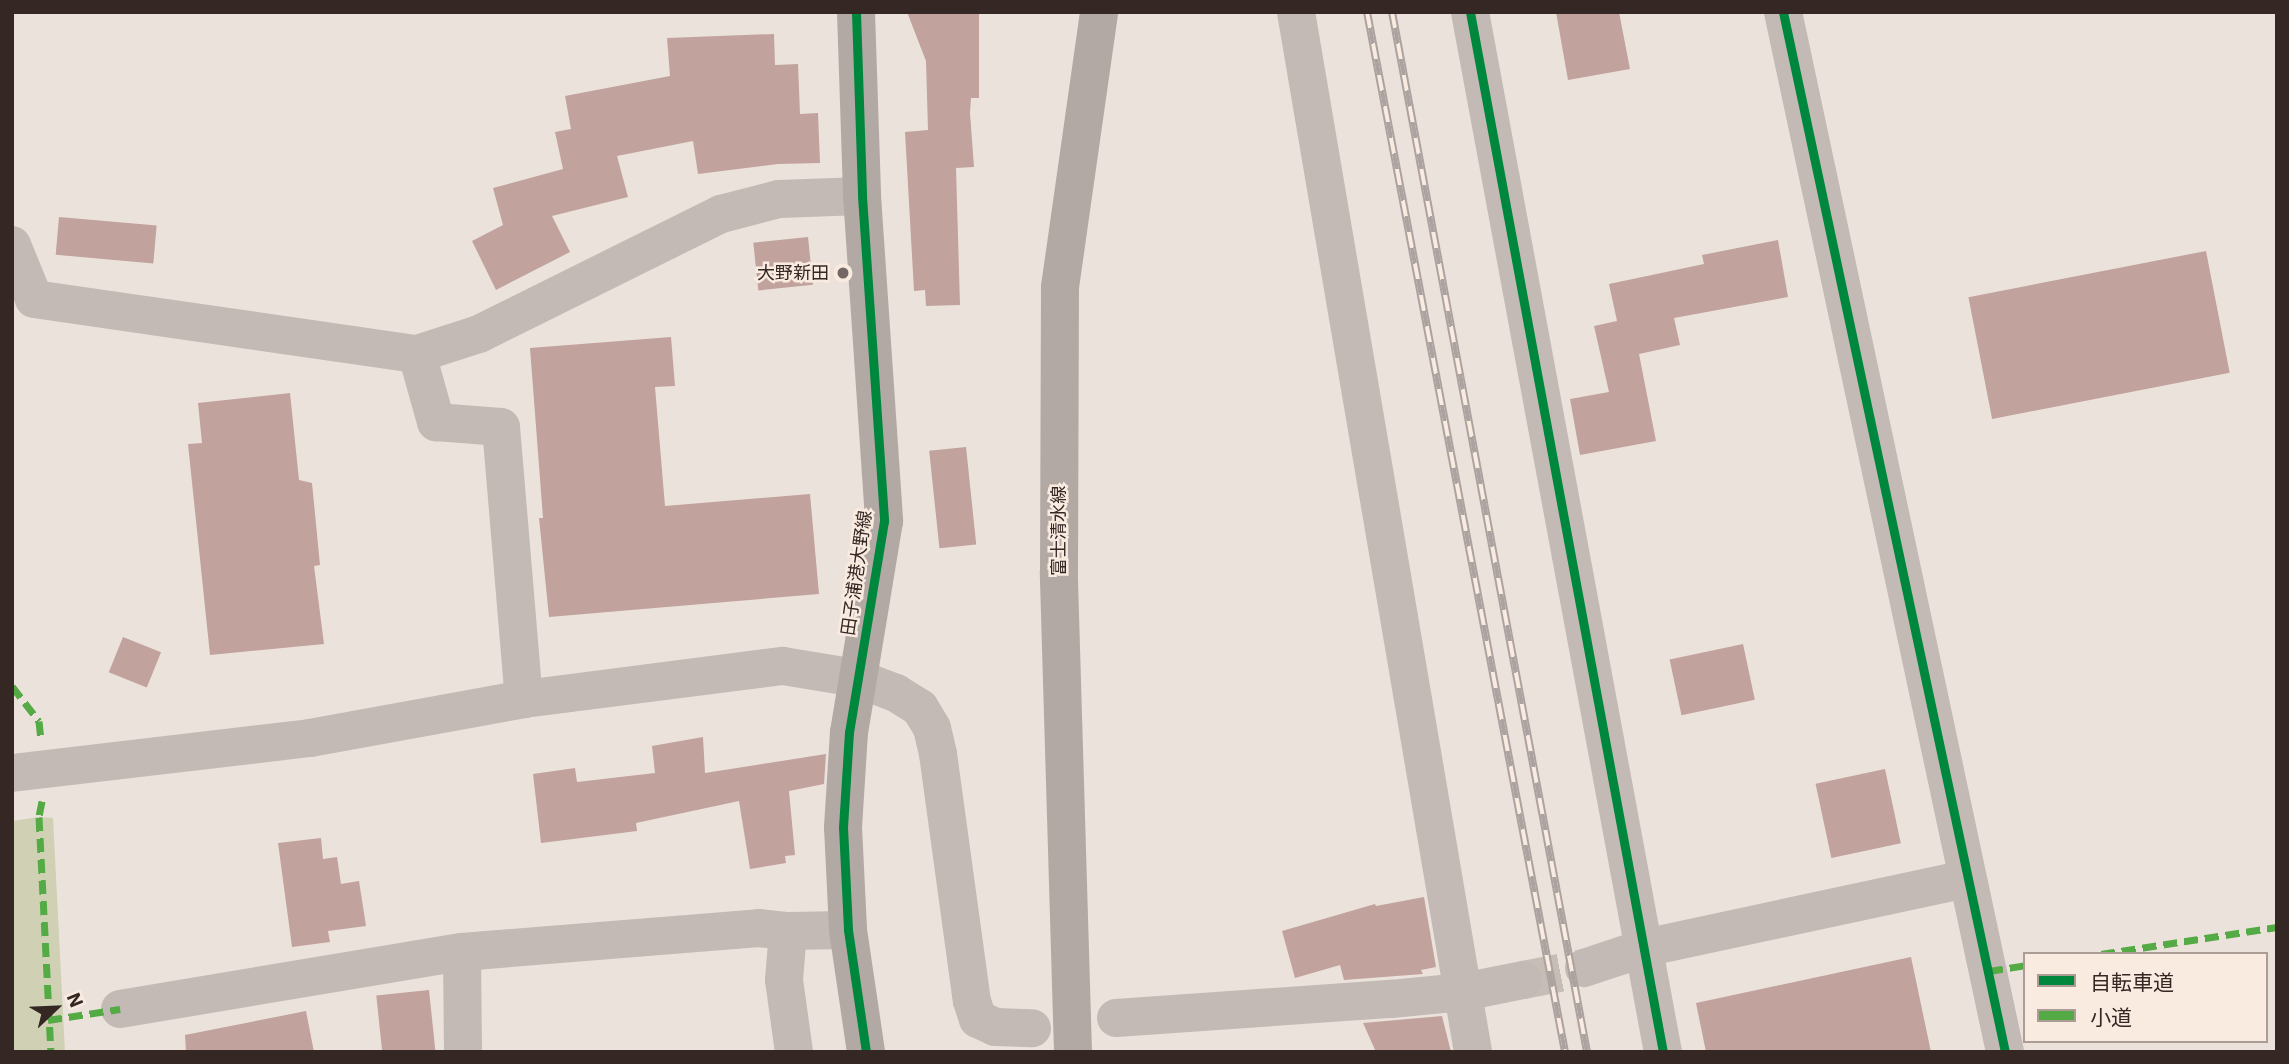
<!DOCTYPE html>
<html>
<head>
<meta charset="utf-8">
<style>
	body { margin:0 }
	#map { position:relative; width:2289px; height:1064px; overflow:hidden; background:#ece2dc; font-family:"IBM Plex Sans","Noto Sans JP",sans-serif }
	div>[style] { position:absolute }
	.green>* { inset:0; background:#d0d1b4 }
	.building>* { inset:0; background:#c1a29c; transform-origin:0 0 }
	.minor-tunnel>* { height:38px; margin-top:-19px; transform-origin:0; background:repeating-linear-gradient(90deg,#c7bdb7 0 38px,transparent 0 57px) }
	.minor>* { height:38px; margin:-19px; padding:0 19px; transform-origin:19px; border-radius:19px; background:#c4bab5 }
	.major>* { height:38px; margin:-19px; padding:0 19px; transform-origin:19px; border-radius:19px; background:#b3a9a4 }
	.rail>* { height:8px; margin-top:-4px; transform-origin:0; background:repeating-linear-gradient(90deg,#faebe1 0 16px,#aca3a0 0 32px); box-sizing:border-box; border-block:2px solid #aca3a0 }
	.quiet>* { height:7px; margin-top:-3.5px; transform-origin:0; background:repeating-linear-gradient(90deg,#54aa44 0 14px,transparent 0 21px) }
	.cycleway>* { height:9px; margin:-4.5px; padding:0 4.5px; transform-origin:4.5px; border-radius:4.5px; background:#00873e }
	.dots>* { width:19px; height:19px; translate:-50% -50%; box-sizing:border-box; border:4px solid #faebe1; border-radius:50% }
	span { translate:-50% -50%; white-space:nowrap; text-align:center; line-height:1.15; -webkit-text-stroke:5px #faebe1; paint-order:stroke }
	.poi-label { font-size:18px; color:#342724 }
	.right { translate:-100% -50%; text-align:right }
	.street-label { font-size:18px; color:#342724 }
	.frame { position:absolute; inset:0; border:14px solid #342724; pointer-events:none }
	.legend { position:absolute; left:2023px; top:952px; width:245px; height:91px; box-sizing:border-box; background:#faebe1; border:2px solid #ab9d95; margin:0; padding:9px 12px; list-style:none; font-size:21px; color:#342724 }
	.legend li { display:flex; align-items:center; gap:14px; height:35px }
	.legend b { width:35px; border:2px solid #ab9d95 }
	.north { position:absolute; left:21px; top:973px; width:70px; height:70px; -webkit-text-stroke:5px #faebe1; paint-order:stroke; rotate:67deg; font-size:19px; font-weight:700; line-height:28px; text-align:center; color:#342724 }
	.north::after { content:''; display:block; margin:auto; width:24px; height:32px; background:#342724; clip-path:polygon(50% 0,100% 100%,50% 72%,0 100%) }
</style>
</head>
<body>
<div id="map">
	<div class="green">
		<div style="clip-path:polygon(39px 817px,53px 818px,65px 1052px,12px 1052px,12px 821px)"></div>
	</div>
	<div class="building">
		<div style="clip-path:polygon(907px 12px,979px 12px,979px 98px,971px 98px,970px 113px,974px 167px,956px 168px,960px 305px,926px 306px,925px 290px,914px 291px,905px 132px,928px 130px,926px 61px)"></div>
		<div style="clip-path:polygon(1556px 12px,1619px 12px,1630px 69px,1568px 80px)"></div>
		<div style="clip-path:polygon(774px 34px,775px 65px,798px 64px,800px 114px,818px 113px,820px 163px,778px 164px,698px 174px,693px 141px,617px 156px,628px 197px,552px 216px,570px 252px,496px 290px,472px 241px,503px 225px,493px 188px,563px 169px,555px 132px,571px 129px,565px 96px,670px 76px,667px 38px)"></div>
		<div style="left:59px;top:217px;width:98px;height:38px;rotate:5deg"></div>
		<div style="left:808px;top:237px;width:48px;height:55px;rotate:84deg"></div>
		<div style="clip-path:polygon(1778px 240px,1788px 297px,1674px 318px,1680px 345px,1639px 354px,1656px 441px,1580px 455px,1570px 399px,1609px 392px,1594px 326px,1617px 321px,1609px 284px,1704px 264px,1702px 255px)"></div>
		<div style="left:2206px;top:251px;width:124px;height:242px;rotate:79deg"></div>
		<div style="clip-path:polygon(671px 337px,675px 386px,655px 387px,665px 506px,810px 494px,819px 594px,549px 617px,539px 518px,543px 518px,530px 348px)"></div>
		<div style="clip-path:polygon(290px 393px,299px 480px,312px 483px,320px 565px,314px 566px,324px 644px,210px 655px,188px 444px,202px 443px,198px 403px)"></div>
		<div style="left:966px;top:447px;width:98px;height:37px;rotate:84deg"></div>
		<div style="left:123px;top:637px;width:41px;height:38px;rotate:22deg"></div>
		<div style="left:1743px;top:644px;width:57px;height:75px;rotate:78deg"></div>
		<div style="clip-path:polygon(703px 737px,705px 773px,826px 754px,824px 784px,789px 791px,795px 855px,785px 856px,786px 863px,750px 869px,739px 801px,636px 823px,637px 831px,541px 843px,533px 774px,575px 768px,577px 782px,655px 773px,652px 746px)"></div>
		<div style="left:1885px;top:769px;width:76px;height:71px;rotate:78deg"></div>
		<div style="clip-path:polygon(321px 838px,323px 859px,337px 857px,341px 884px,359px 881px,366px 926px,328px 931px,330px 942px,292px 947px,278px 843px)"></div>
		<div style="clip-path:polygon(1424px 897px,1436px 967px,1421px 970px,1423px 974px,1344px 980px,1340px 965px,1295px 978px,1282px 931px,1375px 904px,1376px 906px)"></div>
		<div style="clip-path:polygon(1911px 957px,1931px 1052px,1706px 1052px,1696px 1003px)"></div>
		<div style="left:429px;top:990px;width:62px;height:53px;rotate:84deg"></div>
		<div style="clip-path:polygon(306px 1011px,314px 1052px,186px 1052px,185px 1035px)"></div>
		<div style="clip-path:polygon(1442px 1016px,1451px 1052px,1376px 1052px,1363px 1023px)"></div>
	</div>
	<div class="minor-tunnel">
		<div style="left:1523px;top:980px;width:62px;rotate:-11.1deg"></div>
	</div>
	<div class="minor">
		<div style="left:1296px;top:12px;width:1055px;rotate:80.34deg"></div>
		<div style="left:1470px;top:12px;width:1058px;rotate:79.49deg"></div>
		<div style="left:1783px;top:12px;width:1063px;rotate:77.95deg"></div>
		<div style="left:12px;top:245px;width:58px;rotate:67.8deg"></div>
		<div style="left:34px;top:299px;width:387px;rotate:8.2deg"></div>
		<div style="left:417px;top:354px;width:65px;rotate:-17.9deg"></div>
		<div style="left:479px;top:334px;width:270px;rotate:-26.4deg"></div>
		<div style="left:721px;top:214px;width:60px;rotate:-14.5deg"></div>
		<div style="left:779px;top:199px;width:83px;rotate:-2.1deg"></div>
		<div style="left:417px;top:354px;width:71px;rotate:74.4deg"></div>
		<div style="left:436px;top:422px;width:65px;rotate:4.4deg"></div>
		<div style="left:501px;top:427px;width:273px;rotate:85.2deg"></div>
		<div style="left:12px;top:773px;width:300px;rotate:-6.7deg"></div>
		<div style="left:310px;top:738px;width:218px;rotate:-10.3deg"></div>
		<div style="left:524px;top:699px;width:261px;rotate:-7.3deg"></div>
		<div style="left:783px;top:666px;width:74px;rotate:9.3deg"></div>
		<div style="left:856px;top:678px;width:43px;rotate:20.6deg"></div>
		<div style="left:896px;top:693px;width:28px;rotate:32deg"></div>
		<div style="left:920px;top:708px;width:23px;rotate:59deg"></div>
		<div style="left:932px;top:728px;width:27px;rotate:77deg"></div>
		<div style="left:938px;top:754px;width:249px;rotate:82.2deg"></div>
		<div style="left:972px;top:1001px;width:19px;rotate:72deg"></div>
		<div style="left:978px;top:1019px;width:19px;rotate:25deg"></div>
		<div style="left:995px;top:1027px;width:37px;rotate:2deg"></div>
		<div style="left:788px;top:931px;width:49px;rotate:94.7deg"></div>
		<div style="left:784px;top:980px;width:73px;rotate:82.1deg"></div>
		<div style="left:1584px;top:968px;width:63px;rotate:-18.4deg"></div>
		<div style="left:1644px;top:948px;width:330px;rotate:-12.1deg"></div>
		<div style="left:120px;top:1009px;width:347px;rotate:-9.5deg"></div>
		<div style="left:1116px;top:1018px;width:276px;rotate:-4deg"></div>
		<div style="left:1391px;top:999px;width:72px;rotate:-5.6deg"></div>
		<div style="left:1463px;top:992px;width:61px;rotate:-11.3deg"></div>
		<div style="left:463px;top:1052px;width:100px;rotate:-90.6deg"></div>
		<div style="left:462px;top:952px;width:298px;rotate:-4.6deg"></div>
		<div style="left:759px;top:928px;width:29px;rotate:6deg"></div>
		<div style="left:788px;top:931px;width:60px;rotate:-1deg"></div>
	</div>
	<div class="major">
		<div style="left:856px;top:12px;width:184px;rotate:88.1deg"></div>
		<div style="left:862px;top:196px;width:326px;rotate:86.1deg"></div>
		<div style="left:884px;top:521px;width:214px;rotate:99.4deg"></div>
		<div style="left:849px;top:732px;width:95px;rotate:93.6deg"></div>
		<div style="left:843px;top:827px;width:103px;rotate:87.2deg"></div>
		<div style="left:848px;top:930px;width:123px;rotate:81.6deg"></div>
		<div style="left:1073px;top:1052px;width:480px;rotate:-91.7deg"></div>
		<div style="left:1059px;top:572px;width:285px;rotate:-89.8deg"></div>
		<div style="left:1060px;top:287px;width:278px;rotate:-81.9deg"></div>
	</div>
	<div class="rail">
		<div style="left:1367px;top:12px;width:1059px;rotate:79.22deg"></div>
		<div style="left:1392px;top:12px;width:1058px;rotate:79.38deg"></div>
	</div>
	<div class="quiet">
		<div style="left:12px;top:686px;width:44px;rotate:52.4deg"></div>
		<div style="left:39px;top:721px;width:18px;rotate:84deg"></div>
		<div style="left:42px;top:801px;width:16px;rotate:101deg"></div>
		<div style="left:39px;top:817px;width:235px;rotate:87.1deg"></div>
		<div style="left:2101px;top:954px;width:178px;rotate:-8.7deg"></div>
		<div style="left:1989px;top:971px;width:36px;rotate:-9deg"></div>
		<div style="left:48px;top:1020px;width:73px;rotate:-8.7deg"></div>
	</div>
	<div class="cycleway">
		<div style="left:856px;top:12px;width:184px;rotate:88.1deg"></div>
		<div style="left:862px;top:196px;width:326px;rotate:86.1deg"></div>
		<div style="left:884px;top:521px;width:214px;rotate:99.4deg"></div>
		<div style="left:849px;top:732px;width:95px;rotate:93.6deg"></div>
		<div style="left:843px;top:827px;width:103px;rotate:87.2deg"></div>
		<div style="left:848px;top:930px;width:123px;rotate:81.6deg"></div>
		<div style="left:1470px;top:12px;width:1058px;rotate:79.49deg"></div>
		<div style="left:1783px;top:12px;width:1063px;rotate:77.95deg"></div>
	</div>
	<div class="dots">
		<div style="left:843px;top:273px;background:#746864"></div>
	</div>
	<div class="poi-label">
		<span class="right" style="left:829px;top:273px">大野新田</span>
	</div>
	<div class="street-label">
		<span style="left:1059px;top:531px;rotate:-90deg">富士清水線</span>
		<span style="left:857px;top:573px;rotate:-82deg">田子浦港大野線</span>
	</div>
	<div class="frame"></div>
	<ul class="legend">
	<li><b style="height:9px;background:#00873e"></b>自転車道</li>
	<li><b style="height:9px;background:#54aa44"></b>小道</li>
	</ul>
	<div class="north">N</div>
</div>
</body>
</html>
